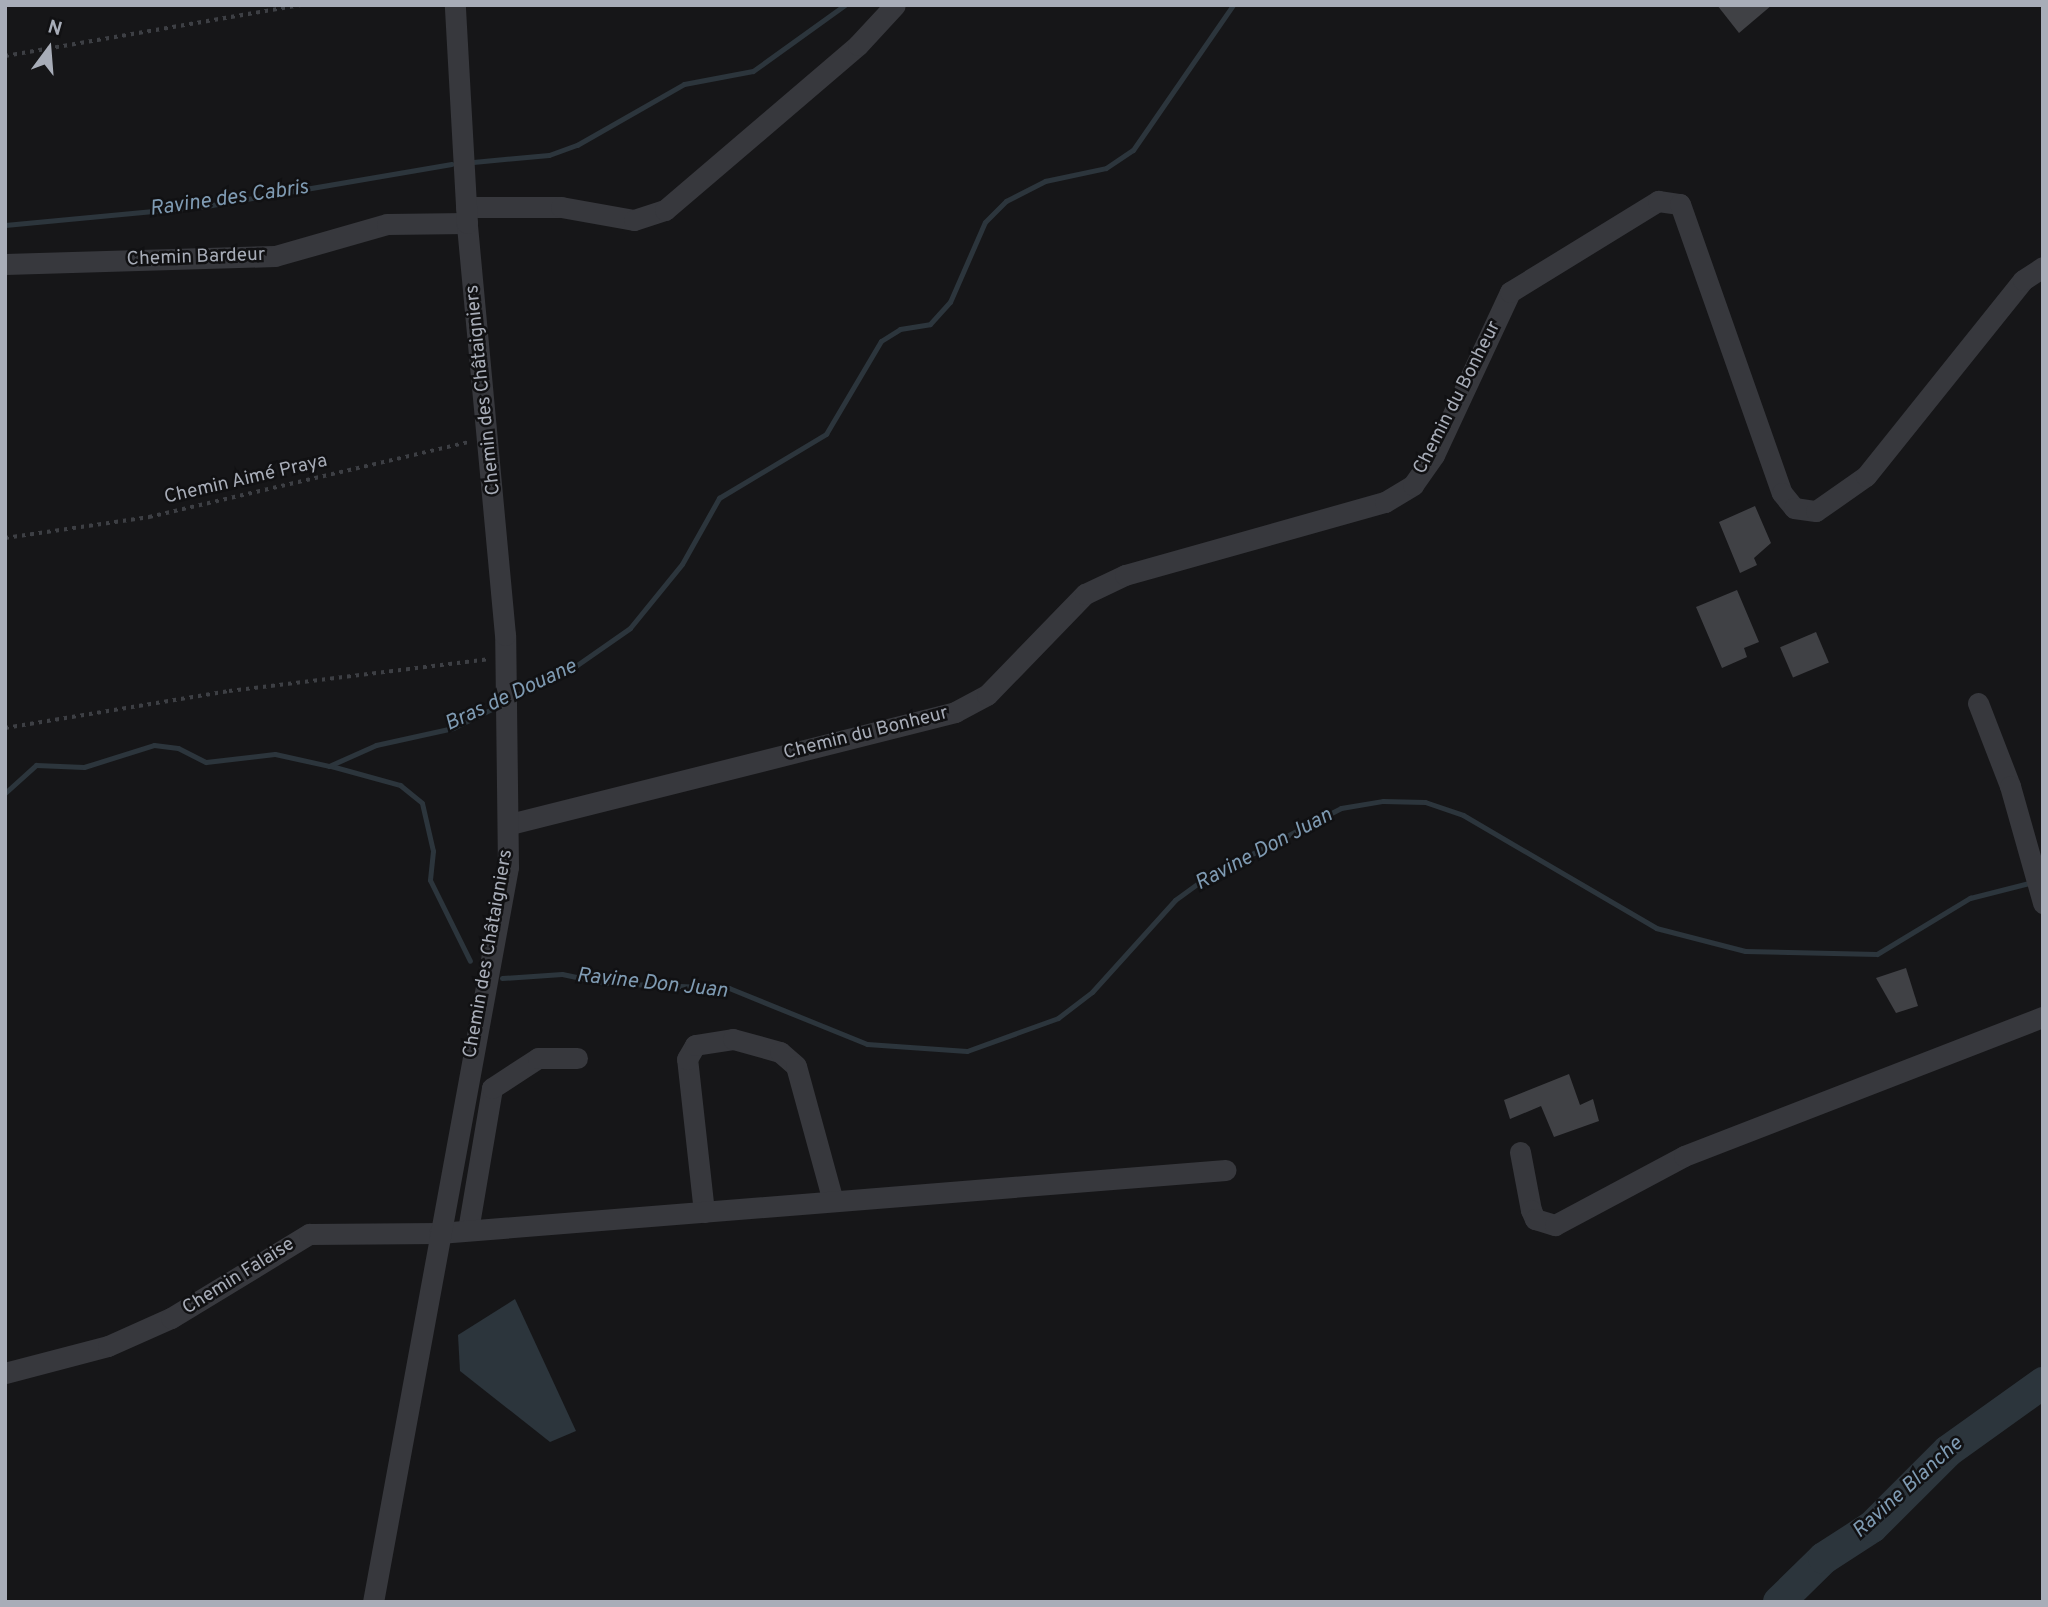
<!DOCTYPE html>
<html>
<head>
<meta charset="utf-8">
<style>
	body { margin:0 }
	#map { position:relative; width:2048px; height:1607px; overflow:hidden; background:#161618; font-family:Overpass,sans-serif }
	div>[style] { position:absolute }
	.water>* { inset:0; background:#2c353c }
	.stream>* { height:5px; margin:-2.5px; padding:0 2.5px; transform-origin:2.5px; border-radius:2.5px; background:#2c353c }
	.river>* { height:32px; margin:-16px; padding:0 16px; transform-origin:16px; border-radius:16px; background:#2c353c }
	.building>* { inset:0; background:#404145; transform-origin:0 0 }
	.path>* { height:3.5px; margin-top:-1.75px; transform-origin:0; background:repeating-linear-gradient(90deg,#3d3f44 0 3.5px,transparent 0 8.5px) }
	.minor>* { height:21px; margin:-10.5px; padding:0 10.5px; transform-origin:10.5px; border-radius:10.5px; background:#37383d }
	span { translate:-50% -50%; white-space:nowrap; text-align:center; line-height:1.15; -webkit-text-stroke:5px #111113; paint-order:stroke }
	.street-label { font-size:19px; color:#a8adb8 }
	.water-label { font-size:21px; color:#7f9bb3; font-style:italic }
	.frame { position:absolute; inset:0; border:7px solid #a8adb8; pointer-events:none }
	.north { position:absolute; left:14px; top:14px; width:70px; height:70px; -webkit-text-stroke:5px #111113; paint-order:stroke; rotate:16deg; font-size:19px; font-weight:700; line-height:28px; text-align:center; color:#a8adb8 }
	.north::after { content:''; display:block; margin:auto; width:24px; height:32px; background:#a8adb8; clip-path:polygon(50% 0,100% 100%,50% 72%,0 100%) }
</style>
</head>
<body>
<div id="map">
	<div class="water">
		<div style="clip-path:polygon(515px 1299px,576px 1431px,550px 1442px,460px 1371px,458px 1335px)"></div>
	</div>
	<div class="stream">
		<div style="left:473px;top:162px;width:76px;rotate:-5.3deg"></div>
		<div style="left:549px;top:155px;width:30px;rotate:-20deg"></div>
		<div style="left:577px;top:145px;width:123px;rotate:-29.7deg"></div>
		<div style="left:684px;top:84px;width:70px;rotate:-10.7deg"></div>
		<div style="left:753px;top:71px;width:113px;rotate:-35.7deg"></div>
		<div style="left:5px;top:225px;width:202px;rotate:-5.4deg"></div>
		<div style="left:206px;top:206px;width:249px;rotate:-9.7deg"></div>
		<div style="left:511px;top:697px;width:49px;rotate:-21.4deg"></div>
		<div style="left:557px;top:679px;width:89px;rotate:-34.9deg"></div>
		<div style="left:630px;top:628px;width:82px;rotate:-50.9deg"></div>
		<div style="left:682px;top:564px;width:76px;rotate:-60.7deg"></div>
		<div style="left:719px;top:498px;width:125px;rotate:-30.9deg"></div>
		<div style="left:826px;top:434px;width:108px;rotate:-59.4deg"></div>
		<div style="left:881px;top:341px;width:22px;rotate:-32deg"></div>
		<div style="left:900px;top:329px;width:30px;rotate:-9deg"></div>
		<div style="left:930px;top:324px;width:30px;rotate:-48deg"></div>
		<div style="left:950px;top:302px;width:87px;rotate:-66.4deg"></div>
		<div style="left:985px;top:222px;width:30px;rotate:-45deg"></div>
		<div style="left:1006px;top:201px;width:44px;rotate:-27.1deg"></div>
		<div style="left:1045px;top:181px;width:62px;rotate:-12deg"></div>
		<div style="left:1106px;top:168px;width:32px;rotate:-34deg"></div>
		<div style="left:1133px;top:150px;width:176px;rotate:-55.4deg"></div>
		<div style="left:331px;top:766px;width:72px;rotate:15.4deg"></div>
		<div style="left:400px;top:785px;width:28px;rotate:39deg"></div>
		<div style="left:422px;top:803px;width:49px;rotate:77.1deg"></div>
		<div style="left:433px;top:851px;width:29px;rotate:96deg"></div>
		<div style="left:430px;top:880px;width:90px;rotate:63.7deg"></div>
		<div style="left:5px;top:793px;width:42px;rotate:-42.1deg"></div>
		<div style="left:36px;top:765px;width:48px;rotate:2.4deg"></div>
		<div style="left:84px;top:767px;width:73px;rotate:-17.4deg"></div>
		<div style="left:154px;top:745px;width:24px;rotate:7deg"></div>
		<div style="left:178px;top:748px;width:31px;rotate:27deg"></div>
		<div style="left:206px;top:762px;width:69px;rotate:-6.6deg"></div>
		<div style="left:275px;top:754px;width:55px;rotate:12.5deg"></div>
		<div style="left:329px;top:766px;width:51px;rotate:-24.1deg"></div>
		<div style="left:376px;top:745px;width:79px;rotate:-12.4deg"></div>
		<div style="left:453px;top:728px;width:52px;rotate:-26.1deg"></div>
		<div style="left:502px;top:978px;width:60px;rotate:-3.8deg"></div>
		<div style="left:562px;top:974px;width:44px;rotate:11.8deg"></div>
		<div style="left:605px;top:983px;width:124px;rotate:2.3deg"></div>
		<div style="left:729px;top:988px;width:149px;rotate:22.1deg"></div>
		<div style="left:867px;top:1044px;width:100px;rotate:4deg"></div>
		<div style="left:967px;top:1051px;width:97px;rotate:-19.9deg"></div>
		<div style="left:1058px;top:1018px;width:43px;rotate:-37.4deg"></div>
		<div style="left:1092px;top:992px;width:124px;rotate:-47.9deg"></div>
		<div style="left:1175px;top:900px;width:37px;rotate:-36deg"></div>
		<div style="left:1205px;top:878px;width:153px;rotate:-27.2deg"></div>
		<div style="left:1341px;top:808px;width:43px;rotate:-9.5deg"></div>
		<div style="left:1383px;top:801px;width:42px;rotate:1.4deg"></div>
		<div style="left:1425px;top:802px;width:40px;rotate:18.9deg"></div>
		<div style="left:1463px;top:815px;width:224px;rotate:30.3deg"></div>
		<div style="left:1656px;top:928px;width:92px;rotate:14.5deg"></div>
		<div style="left:1745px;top:951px;width:132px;rotate:1.3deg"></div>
		<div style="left:1877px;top:954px;width:109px;rotate:-31.1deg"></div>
		<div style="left:1970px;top:898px;width:65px;rotate:-14.3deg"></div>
	</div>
	<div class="river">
		<div style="left:1779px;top:1602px;width:63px;rotate:-44.4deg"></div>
		<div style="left:1824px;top:1558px;width:57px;rotate:-32.9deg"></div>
		<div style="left:1872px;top:1527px;width:107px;rotate:-45deg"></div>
		<div style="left:1948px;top:1451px;width:117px;rotate:-35.6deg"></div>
	</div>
	<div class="building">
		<div style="clip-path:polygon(1717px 5px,1772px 5px,1739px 33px)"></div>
		<div style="clip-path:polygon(1755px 506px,1771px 543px,1754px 558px,1757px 565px,1740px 573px,1719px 522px)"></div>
		<div style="clip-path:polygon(1737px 590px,1759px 642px,1744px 648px,1747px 657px,1722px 668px,1696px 607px)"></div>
		<div style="left:1816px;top:632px;width:33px;height:39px;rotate:67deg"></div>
		<div style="clip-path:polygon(1906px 968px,1918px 1006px,1896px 1013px,1876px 978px)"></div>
		<div style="clip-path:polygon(1569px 1074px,1580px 1105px,1593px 1099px,1599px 1121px,1554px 1137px,1541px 1106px,1510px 1119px,1504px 1100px)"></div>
	</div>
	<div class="path">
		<div style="left:5px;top:56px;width:300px;rotate:-9.8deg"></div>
		<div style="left:5px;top:538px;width:146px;rotate:-8.3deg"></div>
		<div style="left:149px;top:517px;width:329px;rotate:-13.2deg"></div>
		<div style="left:5px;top:728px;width:227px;rotate:-9.4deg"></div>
		<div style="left:229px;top:691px;width:261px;rotate:-7deg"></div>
	</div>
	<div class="minor">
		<div style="left:466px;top:207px;width:95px"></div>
		<div style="left:561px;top:207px;width:74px;rotate:10.1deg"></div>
		<div style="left:634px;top:220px;width:33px;rotate:-18deg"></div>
		<div style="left:665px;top:210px;width:254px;rotate:-40.5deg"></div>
		<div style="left:858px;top:45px;width:54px;rotate:-47.2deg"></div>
		<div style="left:5px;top:264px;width:270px;rotate:-1.7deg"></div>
		<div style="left:275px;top:256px;width:116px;rotate:-15.9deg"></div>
		<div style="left:387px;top:224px;width:80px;rotate:-0.7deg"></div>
		<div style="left:1978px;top:703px;width:89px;rotate:68.9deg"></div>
		<div style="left:2010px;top:786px;width:122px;rotate:74.2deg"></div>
		<div style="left:510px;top:824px;width:459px;rotate:-14.1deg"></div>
		<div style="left:955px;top:712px;width:36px;rotate:-28deg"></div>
		<div style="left:987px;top:695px;width:141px;rotate:-45.9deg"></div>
		<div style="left:1085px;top:594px;width:44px;rotate:-25.4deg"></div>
		<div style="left:1125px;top:575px;width:270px;rotate:-15.7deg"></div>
		<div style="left:1385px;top:502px;width:33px;rotate:-31deg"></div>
		<div style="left:1413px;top:485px;width:37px;rotate:-55deg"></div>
		<div style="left:1434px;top:455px;width:180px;rotate:-65deg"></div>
		<div style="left:1510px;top:292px;width:174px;rotate:-31.6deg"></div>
		<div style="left:1658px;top:201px;width:22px;rotate:8deg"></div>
		<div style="left:1680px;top:204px;width:306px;rotate:70.6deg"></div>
		<div style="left:1782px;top:493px;width:19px;rotate:51deg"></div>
		<div style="left:1794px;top:508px;width:22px;rotate:8deg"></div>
		<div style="left:1816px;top:511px;width:61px;rotate:-35deg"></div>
		<div style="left:1866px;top:476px;width:251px;rotate:-51.3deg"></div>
		<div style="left:2023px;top:280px;width:24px;rotate:-33deg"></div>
		<div style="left:1520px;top:1152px;width:59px;rotate:79.3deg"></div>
		<div style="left:1531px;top:1210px;width:10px;rotate:66deg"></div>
		<div style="left:1535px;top:1219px;width:21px;rotate:17deg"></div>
		<div style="left:1555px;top:1225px;width:146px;rotate:-28.1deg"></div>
		<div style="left:1684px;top:1156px;width:385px;rotate:-21.2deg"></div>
		<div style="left:704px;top:1212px;width:154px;rotate:-96.3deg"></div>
		<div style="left:687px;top:1059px;width:16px;rotate:-60deg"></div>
		<div style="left:695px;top:1045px;width:38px;rotate:-9deg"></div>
		<div style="left:733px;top:1039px;width:49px;rotate:15.5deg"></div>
		<div style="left:780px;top:1052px;width:21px;rotate:41deg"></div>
		<div style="left:796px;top:1066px;width:140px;rotate:74.7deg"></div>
		<div style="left:468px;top:1230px;width:144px;rotate:-80.4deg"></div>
		<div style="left:492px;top:1088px;width:55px;rotate:-33.1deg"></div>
		<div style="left:538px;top:1058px;width:39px"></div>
		<div style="left:5px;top:1373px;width:106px;rotate:-14.7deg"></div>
		<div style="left:108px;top:1346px;width:69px;rotate:-24deg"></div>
		<div style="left:171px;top:1318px;width:162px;rotate:-31.3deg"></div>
		<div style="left:309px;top:1234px;width:130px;rotate:-0.4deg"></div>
		<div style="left:439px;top:1233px;width:789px;rotate:-4.58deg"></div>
		<div style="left:373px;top:1602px;width:747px;rotate:-79.59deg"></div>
		<div style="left:508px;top:867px;width:232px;rotate:-90.7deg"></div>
		<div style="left:505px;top:635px;width:414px;rotate:-95.3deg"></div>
		<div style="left:467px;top:223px;width:218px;rotate:-93.2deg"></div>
	</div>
	<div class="street-label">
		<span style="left:196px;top:258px;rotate:-2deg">Chemin Bardeur</span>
		<span style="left:484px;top:390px;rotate:-96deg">Chemin des Châtaigniers</span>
		<span style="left:1458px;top:398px;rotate:-63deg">Chemin du Bonheur</span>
		<span style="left:246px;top:480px;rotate:-13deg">Chemin Aimé Praya</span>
		<span style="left:866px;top:734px;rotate:-14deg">Chemin du Bonheur</span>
		<span style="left:489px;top:954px;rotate:-80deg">Chemin des Châtaigniers</span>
		<span style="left:239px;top:1277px;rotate:-32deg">Chemin Falaise</span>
	</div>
	<div class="water-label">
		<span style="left:229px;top:199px;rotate:-8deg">Ravine des Cabris</span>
		<span style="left:511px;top:696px;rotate:-25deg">Bras de Douane</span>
		<span style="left:1264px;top:850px;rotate:-28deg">Ravine Don Juan</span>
		<span style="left:652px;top:984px;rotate:6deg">Ravine Don Juan</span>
		<span style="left:1908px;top:1488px;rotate:-42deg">Ravine Blanche</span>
	</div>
	<div class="frame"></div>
	<div class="north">N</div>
</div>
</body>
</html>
